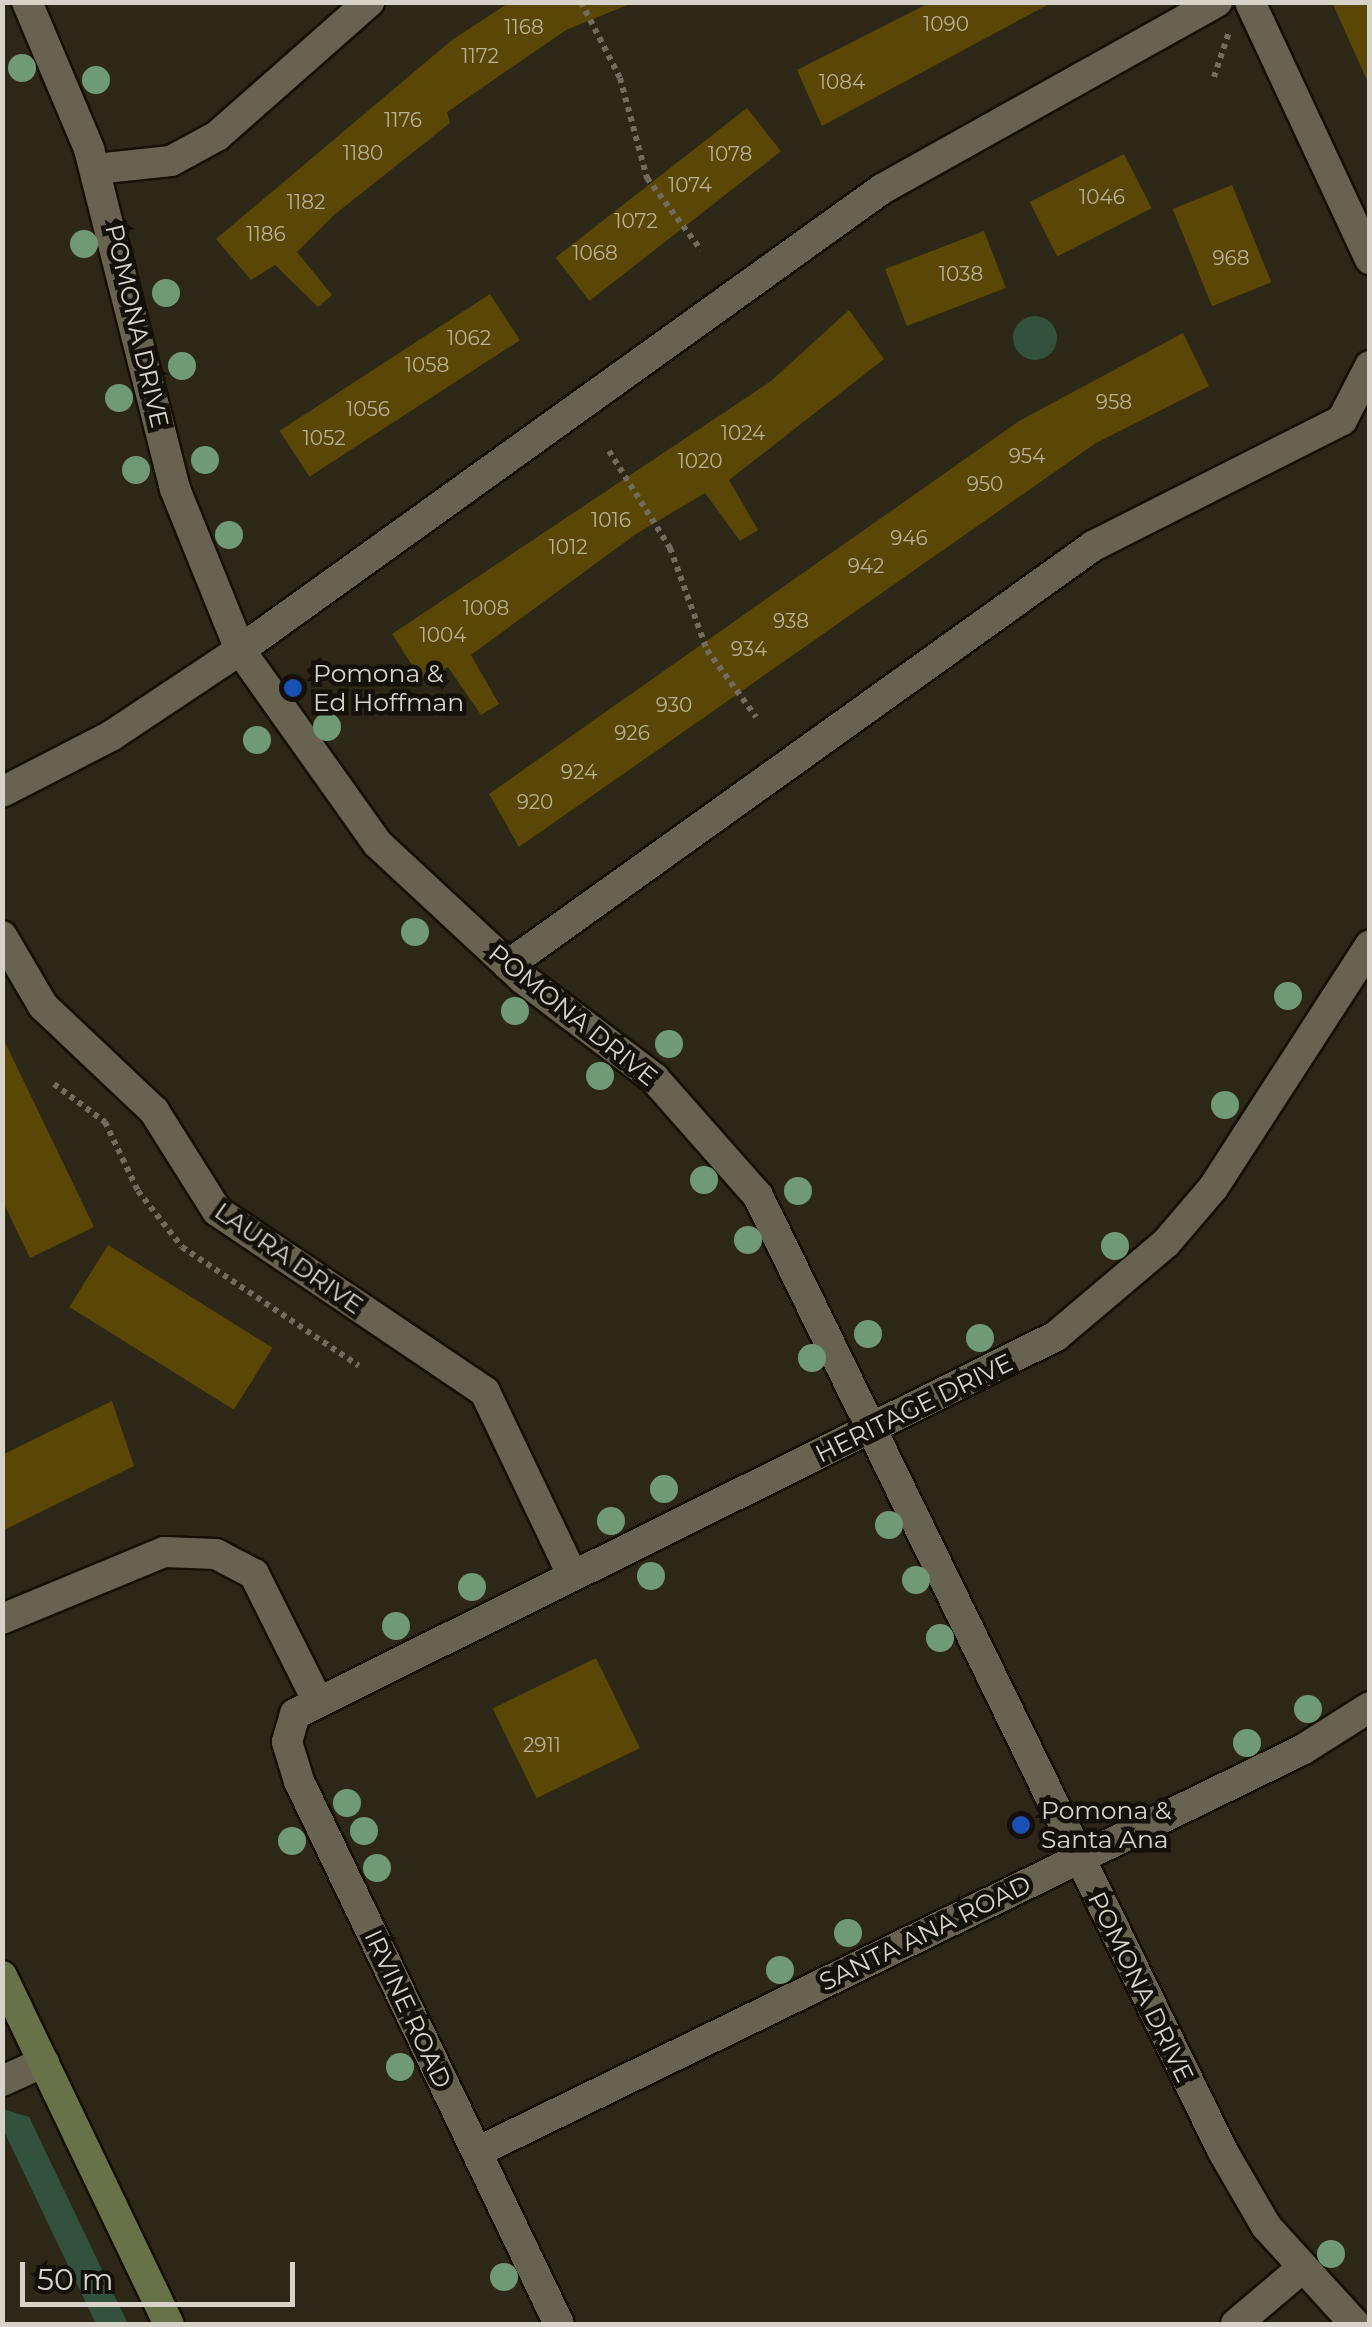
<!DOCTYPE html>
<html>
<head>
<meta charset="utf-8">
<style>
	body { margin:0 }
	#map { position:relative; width:1372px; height:2327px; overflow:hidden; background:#2d2717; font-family:Montserrat,sans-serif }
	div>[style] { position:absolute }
	.green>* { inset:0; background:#33523d }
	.round { border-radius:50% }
	.building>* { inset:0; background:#5a4705; transform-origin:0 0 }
	.path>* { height:6px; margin-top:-3px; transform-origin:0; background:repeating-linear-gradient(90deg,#716c5f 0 5px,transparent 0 10px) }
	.roads { filter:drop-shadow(2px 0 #161003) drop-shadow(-2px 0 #161003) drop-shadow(0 2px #161003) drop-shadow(0 -2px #161003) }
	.minor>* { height:30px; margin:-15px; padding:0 15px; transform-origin:15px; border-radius:15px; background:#686250 }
	.secondary>* { height:30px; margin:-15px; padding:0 15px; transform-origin:15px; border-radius:15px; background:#687248 }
	.trees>* { width:28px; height:28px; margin:-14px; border-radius:50%; background:#709a76 }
	.dots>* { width:28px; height:28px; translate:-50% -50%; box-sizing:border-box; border:5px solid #131009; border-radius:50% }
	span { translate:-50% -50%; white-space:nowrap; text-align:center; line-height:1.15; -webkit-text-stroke:9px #131009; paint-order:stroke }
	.number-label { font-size:20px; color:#b8b098 }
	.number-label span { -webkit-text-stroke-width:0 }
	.street-label { font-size:25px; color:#d7d3c9 }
	.poi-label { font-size:25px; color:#d7d3c9 }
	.left { translate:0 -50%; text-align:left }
	.frame { position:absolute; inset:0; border:5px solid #d7d3c9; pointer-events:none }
	.scale { position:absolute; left:20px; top:2262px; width:275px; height:45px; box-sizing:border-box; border:5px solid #d7d3c9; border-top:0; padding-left:12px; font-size:30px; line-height:35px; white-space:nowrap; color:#d7d3c9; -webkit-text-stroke:8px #131009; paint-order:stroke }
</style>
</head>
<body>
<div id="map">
	<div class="green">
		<div class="round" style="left:1013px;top:316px;width:44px;height:44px"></div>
		<div style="clip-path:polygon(3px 2109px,29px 2117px,128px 2324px,96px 2324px,3px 2129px)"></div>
	</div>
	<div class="building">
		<div style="clip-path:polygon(510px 2px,630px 4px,566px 30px,447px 112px,450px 123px,334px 215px,297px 252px,332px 295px,318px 307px,275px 265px,251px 280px,216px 239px,452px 40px)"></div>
		<div style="clip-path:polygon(931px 2px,1053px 2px,822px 126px,797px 70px)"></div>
		<div style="clip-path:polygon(1332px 2px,1370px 2px,1370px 87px)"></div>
		<div style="left:747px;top:108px;width:55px;height:243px;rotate:52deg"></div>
		<div style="left:1124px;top:154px;width:61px;height:106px;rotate:63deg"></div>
		<div style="left:1232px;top:185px;width:105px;height:64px;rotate:68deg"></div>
		<div style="left:984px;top:231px;width:61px;height:106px;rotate:69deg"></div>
		<div style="left:490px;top:294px;width:55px;height:251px;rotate:57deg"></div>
		<div style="clip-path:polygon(849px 310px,884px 359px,729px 480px,758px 530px,740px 541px,705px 493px,636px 534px,471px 655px,499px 704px,481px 715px,448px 667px,421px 679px,392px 634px,771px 381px)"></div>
		<div style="clip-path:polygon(1183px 333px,1209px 386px,1096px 443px,519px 847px,489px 794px,1019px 421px)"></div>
		<div style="clip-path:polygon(2px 1036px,94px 1227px,30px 1258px,2px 1200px)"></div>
		<div style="left:108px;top:1245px;width:194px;height:73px;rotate:32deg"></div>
		<div style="clip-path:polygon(112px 1401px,134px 1466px,2px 1531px,2px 1455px)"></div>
		<div style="left:596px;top:1658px;width:100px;height:115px;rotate:64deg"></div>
	</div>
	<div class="path">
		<div style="left:581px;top:2px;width:85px;rotate:62.8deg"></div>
		<div style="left:620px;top:78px;width:104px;rotate:74.9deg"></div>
		<div style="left:647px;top:178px;width:90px;rotate:53.1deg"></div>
		<div style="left:1214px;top:77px;width:47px;rotate:-71.6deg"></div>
		<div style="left:609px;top:451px;width:115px;rotate:57.8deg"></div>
		<div style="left:670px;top:548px;width:109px;rotate:70.1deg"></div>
		<div style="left:707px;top:650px;width:83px;rotate:53.8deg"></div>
		<div style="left:54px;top:1084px;width:64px;rotate:36.7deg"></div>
		<div style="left:105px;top:1122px;width:76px;rotate:64.4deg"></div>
		<div style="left:138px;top:1191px;width:71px;rotate:51.8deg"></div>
		<div style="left:182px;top:1247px;width:213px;rotate:33.9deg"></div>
	</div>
	<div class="roads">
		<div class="minor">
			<div style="left:27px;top:2px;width:160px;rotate:67.1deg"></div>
			<div style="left:89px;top:149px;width:351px;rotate:75.8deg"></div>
			<div style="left:175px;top:489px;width:174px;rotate:68deg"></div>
			<div style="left:240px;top:650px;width:238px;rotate:54.6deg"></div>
			<div style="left:378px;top:844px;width:197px;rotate:42.9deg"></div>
			<div style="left:522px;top:978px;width:166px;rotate:37.1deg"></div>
			<div style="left:654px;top:1078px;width:157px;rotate:48.6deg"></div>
			<div style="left:758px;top:1196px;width:1061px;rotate:64.06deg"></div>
			<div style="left:1222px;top:2150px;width:88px;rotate:59.9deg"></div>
			<div style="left:1266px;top:2226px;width:132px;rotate:47.8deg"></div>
			<div style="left:1250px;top:2px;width:284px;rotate:65deg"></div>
			<div style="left:96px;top:169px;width:75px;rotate:-6.1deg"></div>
			<div style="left:171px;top:161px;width:52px;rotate:-28.5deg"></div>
			<div style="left:217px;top:136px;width:203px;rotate:-41.4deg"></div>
			<div style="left:2px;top:792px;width:123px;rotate:-27.2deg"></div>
			<div style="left:111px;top:736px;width:155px;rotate:-33.7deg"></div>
			<div style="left:240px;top:650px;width:790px;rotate:-35.68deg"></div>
			<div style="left:882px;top:189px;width:384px;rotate:-29.2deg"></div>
			<div style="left:2px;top:936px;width:81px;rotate:59.6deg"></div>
			<div style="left:43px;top:1006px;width:153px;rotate:43.4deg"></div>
			<div style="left:154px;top:1111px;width:118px;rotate:57.8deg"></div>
			<div style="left:217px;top:1211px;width:323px;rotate:34deg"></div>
			<div style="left:485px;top:1392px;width:202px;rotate:64.5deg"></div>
			<div style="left:508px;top:965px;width:720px;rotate:-35.61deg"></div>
			<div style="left:1093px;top:546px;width:279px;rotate:-26.8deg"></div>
			<div style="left:1342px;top:420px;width:61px;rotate:-62.6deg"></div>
			<div style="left:2px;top:1619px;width:175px;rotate:-22.5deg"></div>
			<div style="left:164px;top:1552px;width:52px;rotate:2.2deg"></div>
			<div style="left:216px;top:1554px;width:43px;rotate:27.8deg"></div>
			<div style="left:254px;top:1574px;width:139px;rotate:63.4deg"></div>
			<div style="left:2px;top:2081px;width:46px;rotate:-24.3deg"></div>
			<div style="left:477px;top:2152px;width:918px;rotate:-25.98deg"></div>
			<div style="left:1302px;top:1750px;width:80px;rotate:-32.3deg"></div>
			<div style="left:559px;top:2324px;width:602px;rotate:-115.59deg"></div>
			<div style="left:299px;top:1781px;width:41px;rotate:-107.1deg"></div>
			<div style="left:287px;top:1742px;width:29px;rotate:-74deg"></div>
			<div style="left:295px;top:1714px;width:850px;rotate:-26.41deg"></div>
			<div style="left:1056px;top:1336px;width:144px;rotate:-40.2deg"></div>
			<div style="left:1166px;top:1243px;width:72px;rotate:-49.5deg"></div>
			<div style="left:1213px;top:1188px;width:289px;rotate:-57.1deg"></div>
			<div style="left:1236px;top:2324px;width:84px;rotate:-40.2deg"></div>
		</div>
		<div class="secondary">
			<div style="left:2px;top:1976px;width:386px;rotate:64.4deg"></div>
		</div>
	</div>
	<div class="trees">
		<div style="left:22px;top:68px"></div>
		<div style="left:96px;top:80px"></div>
		<div style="left:84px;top:244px"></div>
		<div style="left:166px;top:293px"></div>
		<div style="left:182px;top:366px"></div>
		<div style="left:119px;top:398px"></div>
		<div style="left:205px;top:460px"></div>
		<div style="left:136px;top:470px"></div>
		<div style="left:229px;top:535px"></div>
		<div style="left:327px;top:727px"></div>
		<div style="left:257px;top:740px"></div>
		<div style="left:415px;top:932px"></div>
		<div style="left:1288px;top:996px"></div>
		<div style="left:515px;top:1011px"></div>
		<div style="left:669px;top:1044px"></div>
		<div style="left:600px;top:1076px"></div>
		<div style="left:1225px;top:1105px"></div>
		<div style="left:704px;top:1180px"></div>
		<div style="left:798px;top:1191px"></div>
		<div style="left:748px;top:1240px"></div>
		<div style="left:1115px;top:1246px"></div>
		<div style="left:868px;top:1334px"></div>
		<div style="left:980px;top:1338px"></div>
		<div style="left:812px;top:1358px"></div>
		<div style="left:664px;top:1489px"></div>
		<div style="left:611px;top:1521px"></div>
		<div style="left:889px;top:1525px"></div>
		<div style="left:651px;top:1576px"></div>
		<div style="left:916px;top:1580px"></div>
		<div style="left:472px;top:1587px"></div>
		<div style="left:396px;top:1626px"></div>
		<div style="left:940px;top:1638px"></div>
		<div style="left:1308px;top:1709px"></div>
		<div style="left:1247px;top:1743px"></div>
		<div style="left:347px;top:1803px"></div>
		<div style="left:364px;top:1831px"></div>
		<div style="left:292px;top:1841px"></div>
		<div style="left:377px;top:1868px"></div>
		<div style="left:848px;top:1933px"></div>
		<div style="left:780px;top:1970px"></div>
		<div style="left:400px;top:2067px"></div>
		<div style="left:1331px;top:2254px"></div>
		<div style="left:504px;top:2277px"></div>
	</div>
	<div class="dots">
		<div style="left:293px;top:688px;background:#1a4fb4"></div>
		<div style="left:1021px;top:1825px;background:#1a4fb4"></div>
	</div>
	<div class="number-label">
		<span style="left:946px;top:24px">1090</span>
		<span style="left:524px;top:27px">1168</span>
		<span style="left:480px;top:56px">1172</span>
		<span style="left:842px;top:82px">1084</span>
		<span style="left:403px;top:120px">1176</span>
		<span style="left:363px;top:153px">1180</span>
		<span style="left:730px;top:154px">1078</span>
		<span style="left:690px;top:185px">1074</span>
		<span style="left:1102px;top:197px">1046</span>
		<span style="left:306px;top:202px">1182</span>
		<span style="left:636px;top:221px">1072</span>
		<span style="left:266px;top:234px">1186</span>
		<span style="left:595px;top:253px">1068</span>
		<span style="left:1231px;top:258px">968</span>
		<span style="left:961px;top:274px">1038</span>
		<span style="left:469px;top:338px">1062</span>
		<span style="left:427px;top:365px">1058</span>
		<span style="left:1114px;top:402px">958</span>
		<span style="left:368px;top:409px">1056</span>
		<span style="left:743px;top:433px">1024</span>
		<span style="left:324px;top:438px">1052</span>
		<span style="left:1027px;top:456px">954</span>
		<span style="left:700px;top:461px">1020</span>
		<span style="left:985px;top:484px">950</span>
		<span style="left:611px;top:520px">1016</span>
		<span style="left:909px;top:538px">946</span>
		<span style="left:568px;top:547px">1012</span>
		<span style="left:866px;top:566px">942</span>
		<span style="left:486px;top:608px">1008</span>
		<span style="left:791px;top:621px">938</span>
		<span style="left:443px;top:635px">1004</span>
		<span style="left:749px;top:649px">934</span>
		<span style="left:674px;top:705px">930</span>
		<span style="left:632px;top:733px">926</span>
		<span style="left:579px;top:772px">924</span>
		<span style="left:535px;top:802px">920</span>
		<span style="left:542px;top:1745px">2911</span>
	</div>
	<div class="street-label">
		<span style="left:137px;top:326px;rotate:77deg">POMONA DRIVE</span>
		<span style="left:573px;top:1015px;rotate:39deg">POMONA DRIVE</span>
		<span style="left:289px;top:1258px;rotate:35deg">LAURA DRIVE</span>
		<span style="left:914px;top:1408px;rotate:-26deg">HERITAGE DRIVE</span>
		<span style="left:925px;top:1933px;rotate:-26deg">SANTA ANA ROAD</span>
		<span style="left:1141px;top:1987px;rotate:64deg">POMONA DRIVE</span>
		<span style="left:408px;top:2009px;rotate:65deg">IRVINE ROAD</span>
	</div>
	<div class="poi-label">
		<span class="left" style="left:313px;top:688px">Pomona &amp;<br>Ed Hoffman</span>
		<span class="left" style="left:1041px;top:1825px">Pomona &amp;<br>Santa Ana</span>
	</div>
	<div class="frame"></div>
	<div class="scale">50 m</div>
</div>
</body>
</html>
